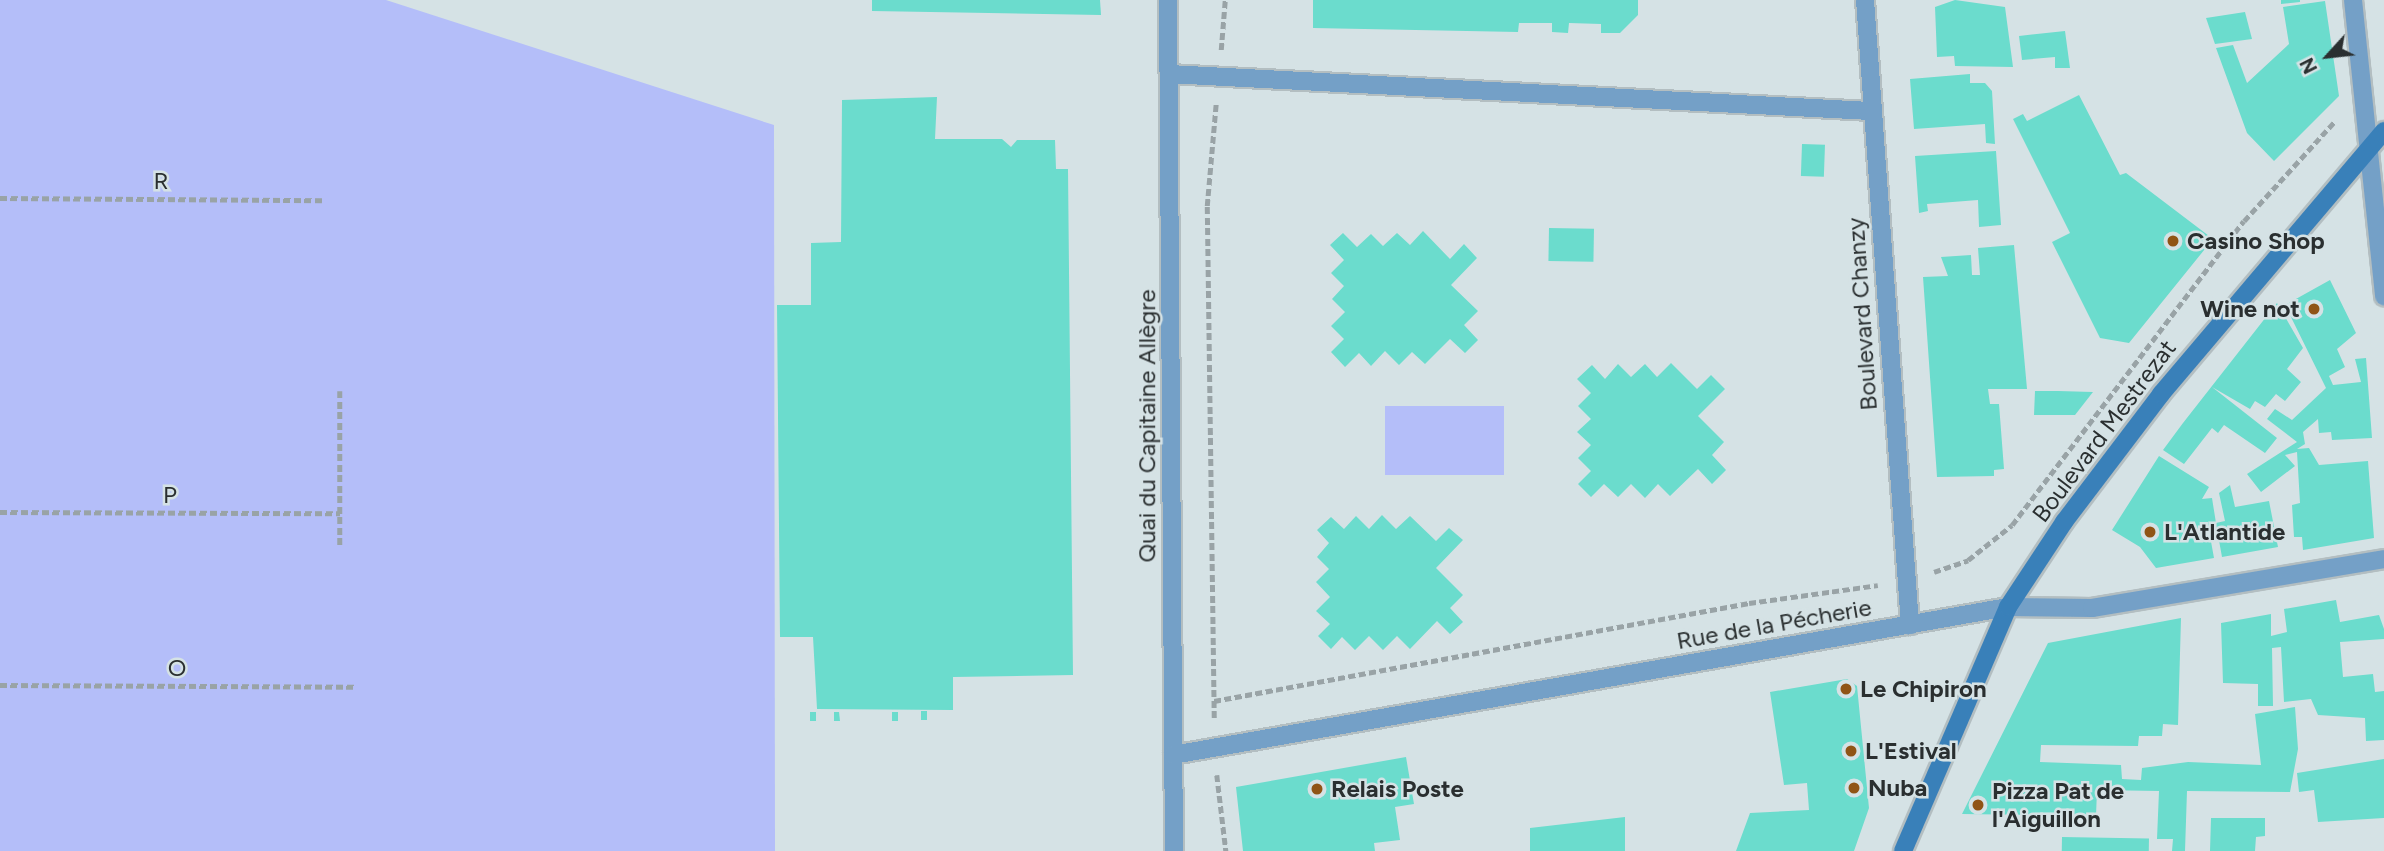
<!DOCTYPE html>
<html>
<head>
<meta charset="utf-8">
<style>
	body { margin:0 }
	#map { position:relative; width:2384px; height:851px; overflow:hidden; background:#d5e2e5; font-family:Figtree,sans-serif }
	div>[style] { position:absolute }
	.water>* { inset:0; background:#b4bef9; transform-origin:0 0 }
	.building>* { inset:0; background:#6bdccd; transform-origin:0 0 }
	.path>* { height:4.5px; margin-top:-2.25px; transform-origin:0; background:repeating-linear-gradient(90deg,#99a3a6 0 7px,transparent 0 10.5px) }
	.roads { filter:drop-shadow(2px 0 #b3bec1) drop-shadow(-2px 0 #b3bec1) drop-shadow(0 2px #b3bec1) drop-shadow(0 -2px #b3bec1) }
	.service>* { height:18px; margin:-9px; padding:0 9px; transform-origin:9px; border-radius:9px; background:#74a0c7 }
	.minor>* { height:18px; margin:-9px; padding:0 9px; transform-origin:9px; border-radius:9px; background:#74a0c7 }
	.secondary>* { height:18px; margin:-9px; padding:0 9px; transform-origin:9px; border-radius:9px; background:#3980b9 }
	.dots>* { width:19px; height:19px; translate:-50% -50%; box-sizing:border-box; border:4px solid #d5e2e5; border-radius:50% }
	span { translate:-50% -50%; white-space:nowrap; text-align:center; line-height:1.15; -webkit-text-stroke:5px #d5e2e5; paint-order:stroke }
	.street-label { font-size:24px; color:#2a2f30 }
	.poi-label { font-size:24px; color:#2a2f30; font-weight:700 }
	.left { translate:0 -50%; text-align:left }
	.right { translate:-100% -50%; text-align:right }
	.north { position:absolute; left:2293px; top:21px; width:70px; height:70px; -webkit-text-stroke:5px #d5e2e5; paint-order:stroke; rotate:243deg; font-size:19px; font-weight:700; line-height:28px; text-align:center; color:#2a2f30 }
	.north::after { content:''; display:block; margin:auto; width:24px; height:32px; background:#2a2f30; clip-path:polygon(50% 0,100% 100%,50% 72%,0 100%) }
</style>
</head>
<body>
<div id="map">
	<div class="water">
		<div style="clip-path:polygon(0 0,386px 0,774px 125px,775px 851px,0 851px)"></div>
		<div style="left:1385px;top:406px;width:119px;height:69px"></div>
	</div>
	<div class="building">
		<div style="clip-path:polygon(872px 0,1100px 0,1101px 15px,872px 11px)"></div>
		<div style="clip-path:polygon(1313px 0,1638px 0,1638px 15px,1620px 33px,1601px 33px,1601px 24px,1569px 23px,1568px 33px,1552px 32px,1552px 23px,1519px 23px,1518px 32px,1313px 28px)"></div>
		<div style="clip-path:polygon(1955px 0,2005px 7px,2013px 67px,1955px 66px,1954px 56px,1937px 57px,1935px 7px)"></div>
		<div style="clip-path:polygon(2281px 0,2300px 0,2300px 2px,2281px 4px)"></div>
		<div style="clip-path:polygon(2325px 1px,2339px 96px,2274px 161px,2247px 133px,2216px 48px,2233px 45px,2247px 83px,2289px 44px,2283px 7px)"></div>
		<div style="clip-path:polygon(2245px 12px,2252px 39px,2215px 44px,2206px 18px)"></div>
		<div style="clip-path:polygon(2065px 31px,2070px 68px,2055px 68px,2055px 57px,2022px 60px,2019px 36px)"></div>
		<div style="clip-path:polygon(1970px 74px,1970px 83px,1985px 83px,1992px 91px,1995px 144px,1986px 143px,1985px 124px,1914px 129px,1910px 79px)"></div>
		<div style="clip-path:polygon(2079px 95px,2120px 175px,2126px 173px,2213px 239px,2129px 343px,2100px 338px,2052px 242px,2070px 233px,2013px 119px,2023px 114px,2027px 121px)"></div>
		<div style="clip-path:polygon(937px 97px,935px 139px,1002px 139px,1011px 147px,1017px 140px,1055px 140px,1056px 169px,1068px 169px,1073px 675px,953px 677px,953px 710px,817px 709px,813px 637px,780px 637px,777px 305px,811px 305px,811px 243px,841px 242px,842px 100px)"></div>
		<div style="left:1802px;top:144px;width:23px;height:32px;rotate:2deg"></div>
		<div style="clip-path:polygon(1996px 151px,2001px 225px,1979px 227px,1978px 200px,1927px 204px,1928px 211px,1919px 213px,1915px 156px)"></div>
		<div style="left:1549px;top:228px;width:45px;height:33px;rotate:1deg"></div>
		<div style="clip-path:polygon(1423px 231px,1450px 259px,1464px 244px,1477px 258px,1451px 285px,1478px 311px,1464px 325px,1478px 340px,1465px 353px,1450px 339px,1425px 364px,1412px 352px,1399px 365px,1385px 351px,1371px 366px,1359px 353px,1345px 367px,1331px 352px,1344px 339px,1331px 326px,1345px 312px,1332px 299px,1344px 286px,1331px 273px,1344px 260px,1330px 245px,1343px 233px,1357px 247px,1371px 234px,1383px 246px,1397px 233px,1410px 245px)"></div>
		<div style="clip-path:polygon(2014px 245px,2027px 389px,1988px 389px,1990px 404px,1999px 404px,2004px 469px,1994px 470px,1994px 476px,1937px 477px,1923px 277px,1948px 276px,1941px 257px,1971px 255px,1972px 275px,1980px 275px,1978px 248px)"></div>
		<div style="clip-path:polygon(2330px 280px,2356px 333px,2337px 349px,2345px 367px,2329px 376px,2333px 385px,2361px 382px,2355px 359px,2366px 358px,2372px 438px,2332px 440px,2331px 432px,2319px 433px,2318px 419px,2303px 432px,2305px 444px,2297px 449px,2309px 448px,2319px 465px,2368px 461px,2374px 538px,2303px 550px,2302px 537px,2294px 537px,2292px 505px,2300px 503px,2297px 452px,2285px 455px,2295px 466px,2261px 492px,2247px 474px,2297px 442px,2267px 419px,2275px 409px,2292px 420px,2326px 388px,2285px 305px)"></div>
		<div style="clip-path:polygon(2277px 303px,2303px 348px,2287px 369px,2301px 382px,2285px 401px,2276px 394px,2265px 407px,2255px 401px,2250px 409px,2212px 387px,2277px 438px,2265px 453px,2224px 425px,2218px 433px,2212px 428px,2184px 464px,2163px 450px,2183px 423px)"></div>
		<div style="clip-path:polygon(1671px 363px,1697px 389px,1711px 375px,1725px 389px,1698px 416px,1724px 442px,1712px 455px,1726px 470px,1712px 484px,1698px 469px,1670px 496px,1658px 484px,1645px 498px,1631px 484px,1618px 497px,1604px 484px,1591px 497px,1578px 484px,1591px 471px,1578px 458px,1591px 445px,1577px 432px,1591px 419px,1578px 406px,1591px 393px,1577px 379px,1592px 365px,1605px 379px,1618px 364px,1631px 377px,1645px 364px,1657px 377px)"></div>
		<div style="clip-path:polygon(2035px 391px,2058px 391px,2093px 392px,2075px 415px,2034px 415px)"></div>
		<div style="clip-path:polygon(2159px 456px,2209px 487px,2202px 499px,2212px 498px,2216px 523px,2225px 521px,2219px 493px,2230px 485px,2235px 507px,2269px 501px,2278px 547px,2222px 557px,2218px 535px,2210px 536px,2214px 558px,2156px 568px,2140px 547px,2112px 530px)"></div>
		<div style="clip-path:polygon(1382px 515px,1396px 529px,1410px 516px,1436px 541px,1449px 528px,1463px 540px,1436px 568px,1463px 595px,1450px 608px,1463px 622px,1450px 634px,1437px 621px,1410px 649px,1397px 636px,1383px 650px,1369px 636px,1355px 650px,1342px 637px,1331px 649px,1318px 636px,1330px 624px,1316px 611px,1330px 597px,1316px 582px,1329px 569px,1317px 557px,1329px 543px,1317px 530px,1331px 517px,1344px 529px,1356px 516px,1369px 529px)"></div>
		<div style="clip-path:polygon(2336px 600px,2340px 622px,2379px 615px,2384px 629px,2384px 639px,2340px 642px,2343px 677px,2373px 674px,2375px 692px,2384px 691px,2384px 740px,2366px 741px,2365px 718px,2318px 715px,2311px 699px,2284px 702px,2281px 647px,2272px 648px,2273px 706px,2258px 706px,2258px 684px,2223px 683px,2221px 623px,2271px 614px,2271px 636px,2287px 632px,2284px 609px)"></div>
		<div style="clip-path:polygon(2181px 618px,2178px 725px,2163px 724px,2162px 736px,2139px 736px,2138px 746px,2041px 745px,2040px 762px,2121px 765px,2122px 779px,2141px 780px,2142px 768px,2188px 762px,2261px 765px,2255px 714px,2295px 707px,2298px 749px,2290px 792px,2187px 791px,2185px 851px,2172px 851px,2173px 839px,2157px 839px,2159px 791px,2097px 790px,2096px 816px,1962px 814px,2048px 643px)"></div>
		<div style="clip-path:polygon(1847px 679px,1857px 686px,1869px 808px,1854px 851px,1736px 851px,1750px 813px,1809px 810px,1807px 783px,1784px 785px,1770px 692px)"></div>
		<div style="left:927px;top:711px;width:9px;height:6px;rotate:90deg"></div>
		<div style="left:810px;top:712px;width:6px;height:9px"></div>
		<div style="clip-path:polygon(834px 712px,839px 712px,840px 721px,834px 721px)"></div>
		<div style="left:892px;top:712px;width:6px;height:9px"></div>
		<div style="clip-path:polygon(1406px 757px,1414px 804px,1395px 807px,1400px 840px,1374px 843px,1375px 851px,1243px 851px,1236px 787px)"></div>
		<div style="clip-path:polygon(2384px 759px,2384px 818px,2318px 822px,2314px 790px,2299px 792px,2297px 773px)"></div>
		<div style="clip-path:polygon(1625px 817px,1625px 851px,1530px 851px,1530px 828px)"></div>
		<div style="clip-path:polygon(2211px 818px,2265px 818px,2265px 836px,2256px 837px,2255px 851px,2210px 851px)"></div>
		<div style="left:2062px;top:837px;width:87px;height:14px;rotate:1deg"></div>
	</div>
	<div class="path">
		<div style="left:1221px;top:50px;width:50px;rotate:-85.4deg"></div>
		<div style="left:0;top:198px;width:322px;rotate:0.4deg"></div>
		<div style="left:340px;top:391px;width:154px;rotate:90deg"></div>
		<div style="left:0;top:512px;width:340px;rotate:0.2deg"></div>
		<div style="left:1934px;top:572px;width:36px;rotate:-19deg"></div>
		<div style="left:1968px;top:560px;width:56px;rotate:-38.5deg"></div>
		<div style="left:2012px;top:525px;width:382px;rotate:-52.7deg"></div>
		<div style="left:2244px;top:221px;width:135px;rotate:-47.7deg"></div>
		<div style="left:0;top:685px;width:354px;rotate:0.3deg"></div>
		<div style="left:1214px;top:701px;width:544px;rotate:-10.38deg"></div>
		<div style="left:1749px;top:603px;width:130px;rotate:-7.9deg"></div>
		<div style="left:1214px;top:718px;width:512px;rotate:-90.78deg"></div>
		<div style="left:1207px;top:206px;width:102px;rotate:-85deg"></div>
		<div style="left:1217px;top:775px;width:77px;rotate:83.2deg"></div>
	</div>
	<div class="roads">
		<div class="service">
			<div style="left:1169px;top:74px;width:703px;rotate:3.02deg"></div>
		</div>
		<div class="minor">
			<div style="left:1168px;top:0;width:851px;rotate:89.6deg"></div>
			<div style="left:1865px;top:0;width:627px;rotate:85.88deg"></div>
			<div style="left:2353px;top:0;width:298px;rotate:84deg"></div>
			<div style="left:1173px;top:755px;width:848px;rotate:-10.05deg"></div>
			<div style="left:2008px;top:607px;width:84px;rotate:0.7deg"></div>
			<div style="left:2092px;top:608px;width:296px;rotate:-9.5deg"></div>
		</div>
		<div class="secondary">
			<div style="left:1903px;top:851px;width:266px;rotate:-66.7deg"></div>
			<div style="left:2008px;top:607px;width:102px;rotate:-56.6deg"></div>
			<div style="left:2064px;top:522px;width:161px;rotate:-52.8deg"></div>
			<div style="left:2161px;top:394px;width:345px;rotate:-49.7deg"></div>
		</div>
	</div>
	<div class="dots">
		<div style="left:2173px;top:241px;background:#905415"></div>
		<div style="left:2314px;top:309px;background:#905415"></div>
		<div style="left:2150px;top:532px;background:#905415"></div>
		<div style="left:1846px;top:689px;background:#905415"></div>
		<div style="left:1851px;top:751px;background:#905415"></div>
		<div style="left:1854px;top:788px;background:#905415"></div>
		<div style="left:1317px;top:789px;background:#905415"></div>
		<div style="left:1978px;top:805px;background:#905415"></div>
	</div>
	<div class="street-label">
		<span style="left:161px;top:181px">R</span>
		<span style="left:1862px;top:314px;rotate:-94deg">Boulevard Chanzy</span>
		<span style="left:1147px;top:426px;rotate:-90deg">Quai du Capitaine Allègre</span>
		<span style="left:2104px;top:431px;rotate:-53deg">Boulevard Mestrezat</span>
		<span style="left:170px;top:495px">P</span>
		<span style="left:1774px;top:624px;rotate:-10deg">Rue de la Pécherie</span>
		<span style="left:177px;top:668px">O</span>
	</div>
	<div class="poi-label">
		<span class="left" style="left:2187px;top:241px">Casino Shop</span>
		<span class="right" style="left:2300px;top:309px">Wine not</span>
		<span class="left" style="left:2164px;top:532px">L'Atlantide</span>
		<span class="left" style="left:1860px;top:689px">Le Chipiron</span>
		<span class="left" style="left:1865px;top:751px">L'Estival</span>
		<span class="left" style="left:1868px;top:788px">Nuba</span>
		<span class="left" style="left:1331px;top:789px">Relais Poste</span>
		<span class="left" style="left:1992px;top:805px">Pizza Pat de<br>l'Aiguillon</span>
	</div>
	<div class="north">N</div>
</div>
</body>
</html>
